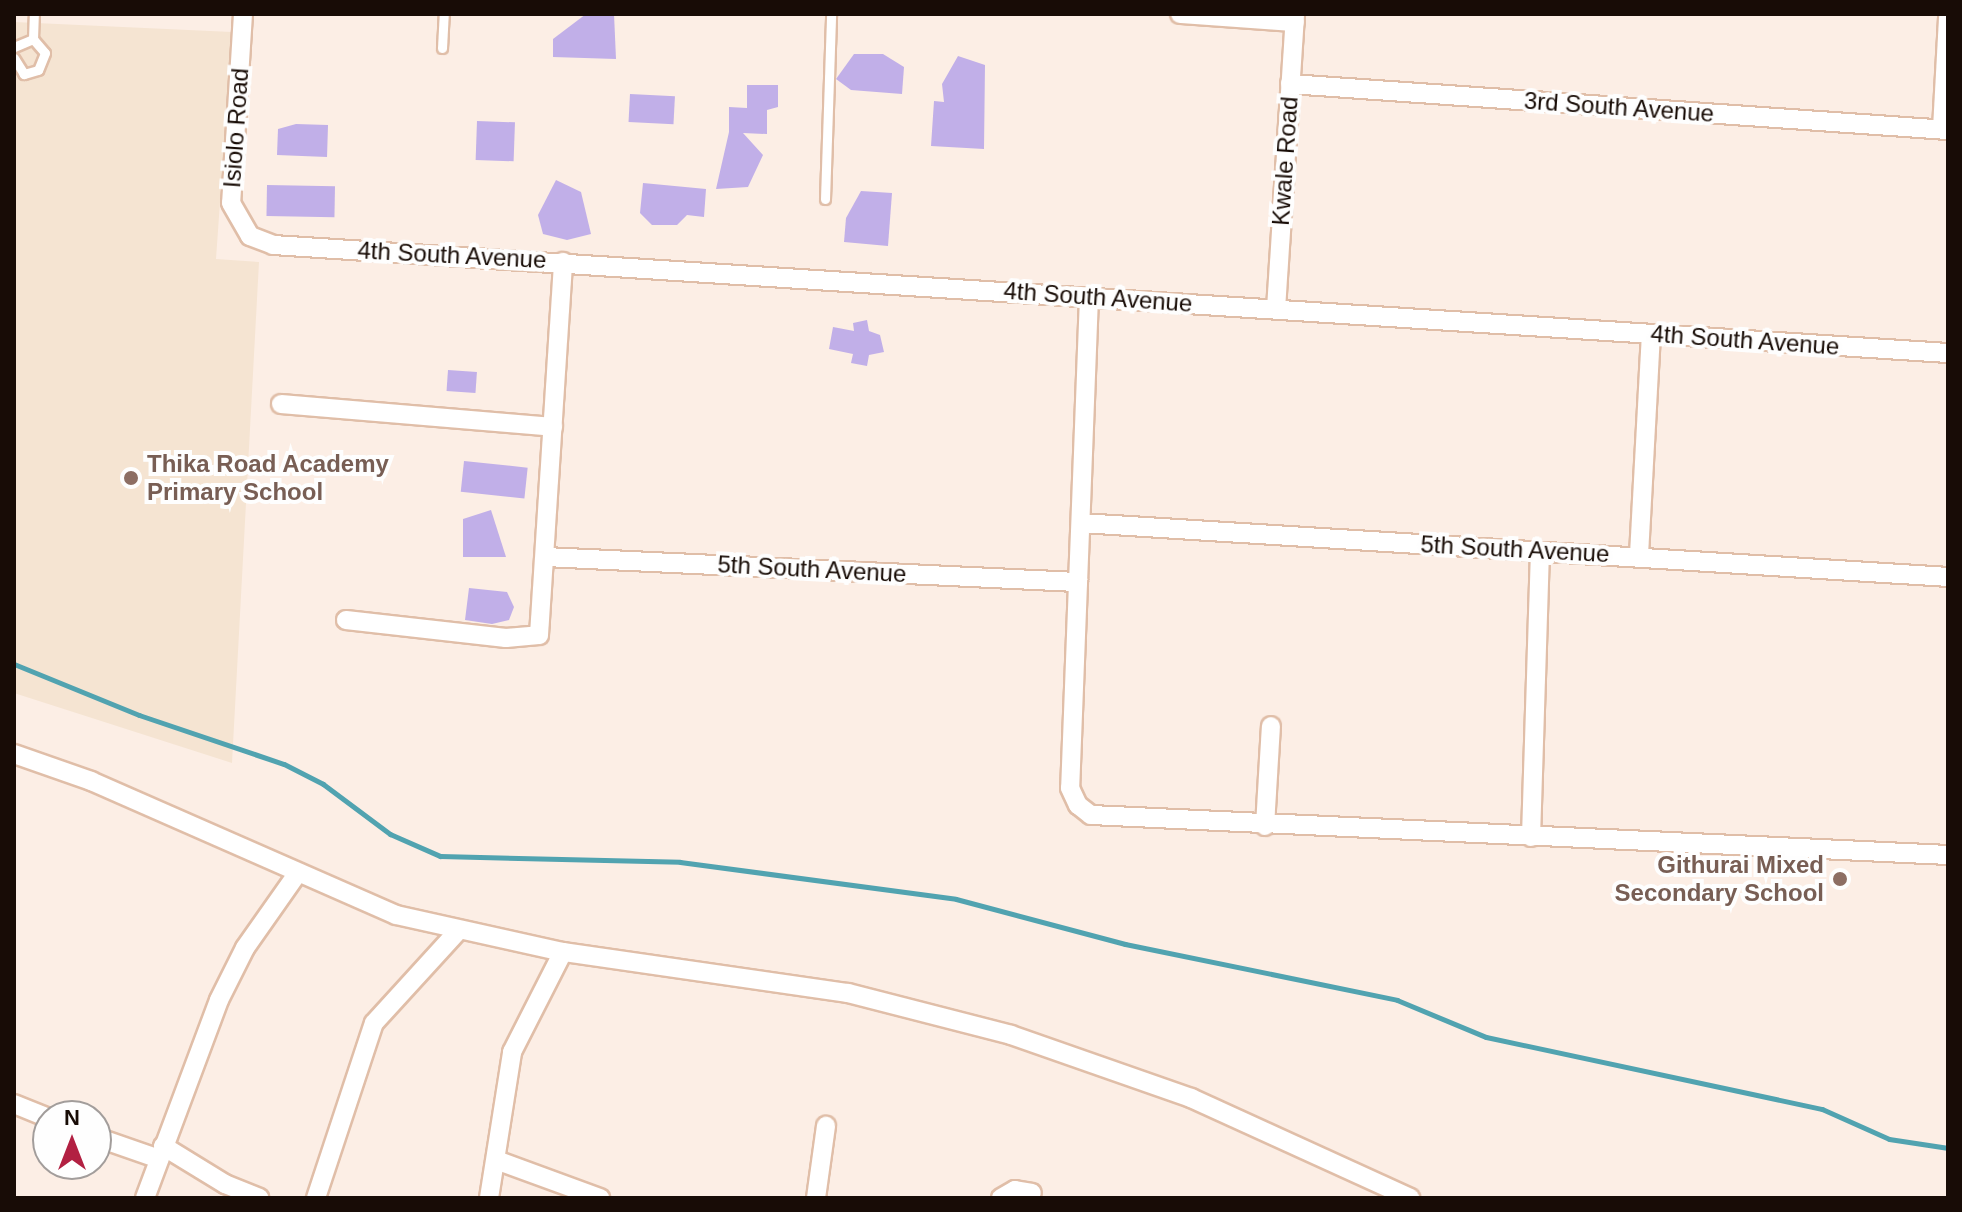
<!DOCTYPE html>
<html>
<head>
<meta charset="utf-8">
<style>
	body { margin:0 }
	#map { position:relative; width:1962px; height:1212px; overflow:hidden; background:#fceee5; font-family:Helvetica,sans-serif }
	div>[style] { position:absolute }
	.education>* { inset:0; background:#f5e4d2 }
	.stream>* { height:5px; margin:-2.5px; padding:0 2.5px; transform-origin:2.5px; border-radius:2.5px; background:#51a3b0 }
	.building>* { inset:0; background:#c1afe8; transform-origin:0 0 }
	.roads { filter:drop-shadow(2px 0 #e0bea8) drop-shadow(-2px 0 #e0bea8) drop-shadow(0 2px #e0bea8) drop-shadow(0 -2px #e0bea8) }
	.lane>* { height:9px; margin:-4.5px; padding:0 4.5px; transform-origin:4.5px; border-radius:4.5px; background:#fff }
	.street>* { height:18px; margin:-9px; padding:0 9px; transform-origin:9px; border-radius:9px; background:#fff }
	.dots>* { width:22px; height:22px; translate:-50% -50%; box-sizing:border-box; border:4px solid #fefefe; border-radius:50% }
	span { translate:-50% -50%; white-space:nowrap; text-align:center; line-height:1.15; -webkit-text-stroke:8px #fefefe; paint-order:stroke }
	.street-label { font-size:24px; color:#180c06 }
	.education-label { font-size:24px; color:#785e54; font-weight:700 }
	.left { translate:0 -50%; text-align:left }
	.right { translate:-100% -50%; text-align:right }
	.frame { position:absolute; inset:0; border:16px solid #180c06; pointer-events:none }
	.north { position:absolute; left:32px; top:1100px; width:80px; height:80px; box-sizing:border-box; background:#fefefe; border:2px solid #a29d9b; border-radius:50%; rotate:0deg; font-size:22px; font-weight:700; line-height:32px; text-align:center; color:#180c06 }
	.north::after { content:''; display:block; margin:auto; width:28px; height:36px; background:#b22042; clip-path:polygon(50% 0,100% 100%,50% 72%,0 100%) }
</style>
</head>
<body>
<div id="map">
	<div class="education">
		<div style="clip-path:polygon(14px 22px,232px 32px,216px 259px,259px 262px,232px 763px,14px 693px)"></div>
	</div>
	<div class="stream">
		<div style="left:14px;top:664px;width:135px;rotate:22.2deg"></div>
		<div style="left:139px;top:715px;width:153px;rotate:18.7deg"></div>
		<div style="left:284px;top:764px;width:44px;rotate:27.1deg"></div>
		<div style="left:323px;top:784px;width:84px;rotate:36.7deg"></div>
		<div style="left:390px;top:834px;width:55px;rotate:23.7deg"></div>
		<div style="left:440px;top:856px;width:240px;rotate:1.4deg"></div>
		<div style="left:680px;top:862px;width:278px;rotate:7.6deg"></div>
		<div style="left:956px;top:899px;width:175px;rotate:14.9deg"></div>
		<div style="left:1125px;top:944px;width:278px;rotate:11.6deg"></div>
		<div style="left:1397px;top:1000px;width:96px;rotate:22.6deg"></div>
		<div style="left:1486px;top:1037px;width:344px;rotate:12.1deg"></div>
		<div style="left:1822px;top:1109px;width:73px;rotate:24.1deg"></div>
		<div style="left:1889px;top:1139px;width:60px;rotate:8.7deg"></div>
	</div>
	<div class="building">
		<div style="clip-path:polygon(586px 14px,614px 14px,616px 59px,553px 57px,553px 39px)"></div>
		<div style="clip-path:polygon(854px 54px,883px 54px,904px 67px,902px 94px,851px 90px,836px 79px)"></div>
		<div style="clip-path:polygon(958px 56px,985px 65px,984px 149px,931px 146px,934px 101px,944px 102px,942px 84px)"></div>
		<div style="clip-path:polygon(747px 85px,778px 85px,778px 107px,767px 110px,767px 134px,743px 133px,763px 155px,748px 187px,716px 189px,729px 132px,729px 107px,747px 108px)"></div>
		<div style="left:630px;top:94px;width:45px;height:28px;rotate:3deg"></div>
		<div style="left:477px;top:121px;width:38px;height:39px;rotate:2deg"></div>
		<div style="clip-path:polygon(296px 124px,328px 125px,327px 157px,277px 155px,278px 129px)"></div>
		<div style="clip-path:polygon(556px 180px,581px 192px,591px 234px,567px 240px,543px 234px,538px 215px)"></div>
		<div style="clip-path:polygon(643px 183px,706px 189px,704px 217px,687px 215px,677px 225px,652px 225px,640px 213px)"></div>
		<div style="left:267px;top:185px;width:68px;height:31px;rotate:1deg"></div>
		<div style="clip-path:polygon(861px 191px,892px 193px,888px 246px,844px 242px,846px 218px)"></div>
		<div style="clip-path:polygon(867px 320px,869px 331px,880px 335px,884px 352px,869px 355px,867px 366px,851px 363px,853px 354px,829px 349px,833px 327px,854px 331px,853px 323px)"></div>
		<div style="left:448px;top:370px;width:29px;height:21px;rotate:4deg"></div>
		<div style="left:464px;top:461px;width:64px;height:31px;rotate:6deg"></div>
		<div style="clip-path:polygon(491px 510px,506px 557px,463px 557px,463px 519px)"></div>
		<div style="clip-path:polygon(469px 588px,507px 592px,514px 607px,509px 620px,492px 624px,465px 620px)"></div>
	</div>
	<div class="roads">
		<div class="lane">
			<div style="left:33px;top:39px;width:25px;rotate:-88deg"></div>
			<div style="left:14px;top:47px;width:21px;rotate:-23deg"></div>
			<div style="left:33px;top:39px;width:18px;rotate:49deg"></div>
			<div style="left:45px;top:53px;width:18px;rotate:112deg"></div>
			<div style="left:38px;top:70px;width:15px;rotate:164deg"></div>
			<div style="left:24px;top:74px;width:19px;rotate:-122deg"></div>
			<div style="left:442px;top:48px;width:34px;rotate:-87deg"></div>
			<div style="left:825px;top:199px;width:185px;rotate:-88.1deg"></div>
		</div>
		<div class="street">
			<div style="left:243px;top:14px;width:189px;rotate:93.6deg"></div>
			<div style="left:231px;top:203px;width:38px;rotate:60deg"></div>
			<div style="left:250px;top:236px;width:25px;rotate:21deg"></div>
			<div style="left:273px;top:245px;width:1678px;rotate:3.69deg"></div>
			<div style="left:1180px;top:14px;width:115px;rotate:4deg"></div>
			<div style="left:1290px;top:84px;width:660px;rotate:4deg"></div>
			<div style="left:1942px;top:129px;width:112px;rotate:-86.9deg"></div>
			<div style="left:1089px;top:297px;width:491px;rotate:92.2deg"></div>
			<div style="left:1070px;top:788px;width:19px;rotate:65deg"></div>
			<div style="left:1078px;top:805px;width:16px;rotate:38deg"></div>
			<div style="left:1091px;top:815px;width:858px;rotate:2.67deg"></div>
			<div style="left:1276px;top:309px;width:296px;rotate:-86.3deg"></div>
			<div style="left:281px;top:404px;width:273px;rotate:4.8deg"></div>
			<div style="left:1081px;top:523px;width:869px;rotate:3.56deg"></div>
			<div style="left:1639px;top:555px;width:221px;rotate:-86.9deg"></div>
			<div style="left:545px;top:557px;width:534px;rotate:2.69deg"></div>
			<div style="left:346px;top:620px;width:161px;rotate:6.4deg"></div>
			<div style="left:506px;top:638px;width:33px;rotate:-5deg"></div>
			<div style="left:539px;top:635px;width:374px;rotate:-86.3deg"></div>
			<div style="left:14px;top:754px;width:82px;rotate:19.3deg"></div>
			<div style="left:91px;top:781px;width:333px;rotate:23.7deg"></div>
			<div style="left:396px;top:915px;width:171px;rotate:12.5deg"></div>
			<div style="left:563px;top:952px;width:288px;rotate:8.2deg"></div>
			<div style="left:848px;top:993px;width:168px;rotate:14.4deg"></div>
			<div style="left:1011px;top:1035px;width:191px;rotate:19.3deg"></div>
			<div style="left:1191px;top:1098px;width:241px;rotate:24.5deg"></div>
			<div style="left:1265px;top:826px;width:100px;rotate:-86.6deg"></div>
			<div style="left:1531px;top:837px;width:284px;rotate:-88.2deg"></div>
			<div style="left:14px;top:1104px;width:37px;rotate:22deg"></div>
			<div style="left:96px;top:1137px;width:67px;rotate:19.2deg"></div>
			<div style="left:163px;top:1146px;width:73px;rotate:31.5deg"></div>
			<div style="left:225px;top:1184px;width:37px;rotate:22deg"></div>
			<div style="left:496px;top:1160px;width:111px;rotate:20.1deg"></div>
			<div style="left:145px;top:1198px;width:211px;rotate:-69.5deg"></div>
			<div style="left:219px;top:1000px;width:58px;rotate:-63.4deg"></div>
			<div style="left:245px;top:948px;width:90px;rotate:-54.9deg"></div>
			<div style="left:316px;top:1198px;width:184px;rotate:-71.7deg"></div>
			<div style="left:374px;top:1023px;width:123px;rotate:-47.6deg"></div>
			<div style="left:489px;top:1198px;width:148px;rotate:-81deg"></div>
			<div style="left:512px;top:1052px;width:112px;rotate:-63deg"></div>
			<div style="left:816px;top:1198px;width:73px;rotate:-82.1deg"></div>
			<div style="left:1001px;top:1198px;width:16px;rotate:-30deg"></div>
			<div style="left:1015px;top:1190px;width:17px;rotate:10deg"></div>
		</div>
	</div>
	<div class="dots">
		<div style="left:131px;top:478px;background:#8d6e63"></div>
		<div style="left:1840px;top:879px;background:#8d6e63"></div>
	</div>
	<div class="street-label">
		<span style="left:1619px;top:107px;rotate:4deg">3rd South Avenue</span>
		<span style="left:236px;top:128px;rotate:-86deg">Isiolo Road</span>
		<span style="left:1285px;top:161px;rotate:-86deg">Kwale Road</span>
		<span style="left:452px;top:255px;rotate:3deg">4th South Avenue</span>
		<span style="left:1098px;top:297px;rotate:4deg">4th South Avenue</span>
		<span style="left:1745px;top:340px;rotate:4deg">4th South Avenue</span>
		<span style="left:1515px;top:549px;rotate:3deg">5th South Avenue</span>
		<span style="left:812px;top:569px;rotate:3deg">5th South Avenue</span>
	</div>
	<div class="education-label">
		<span class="left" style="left:147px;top:478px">Thika Road Academy<br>Primary School</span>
		<span class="right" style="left:1824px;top:879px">Githurai Mixed<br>Secondary School</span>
	</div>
	<div class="frame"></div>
	<div class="north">N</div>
</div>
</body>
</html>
